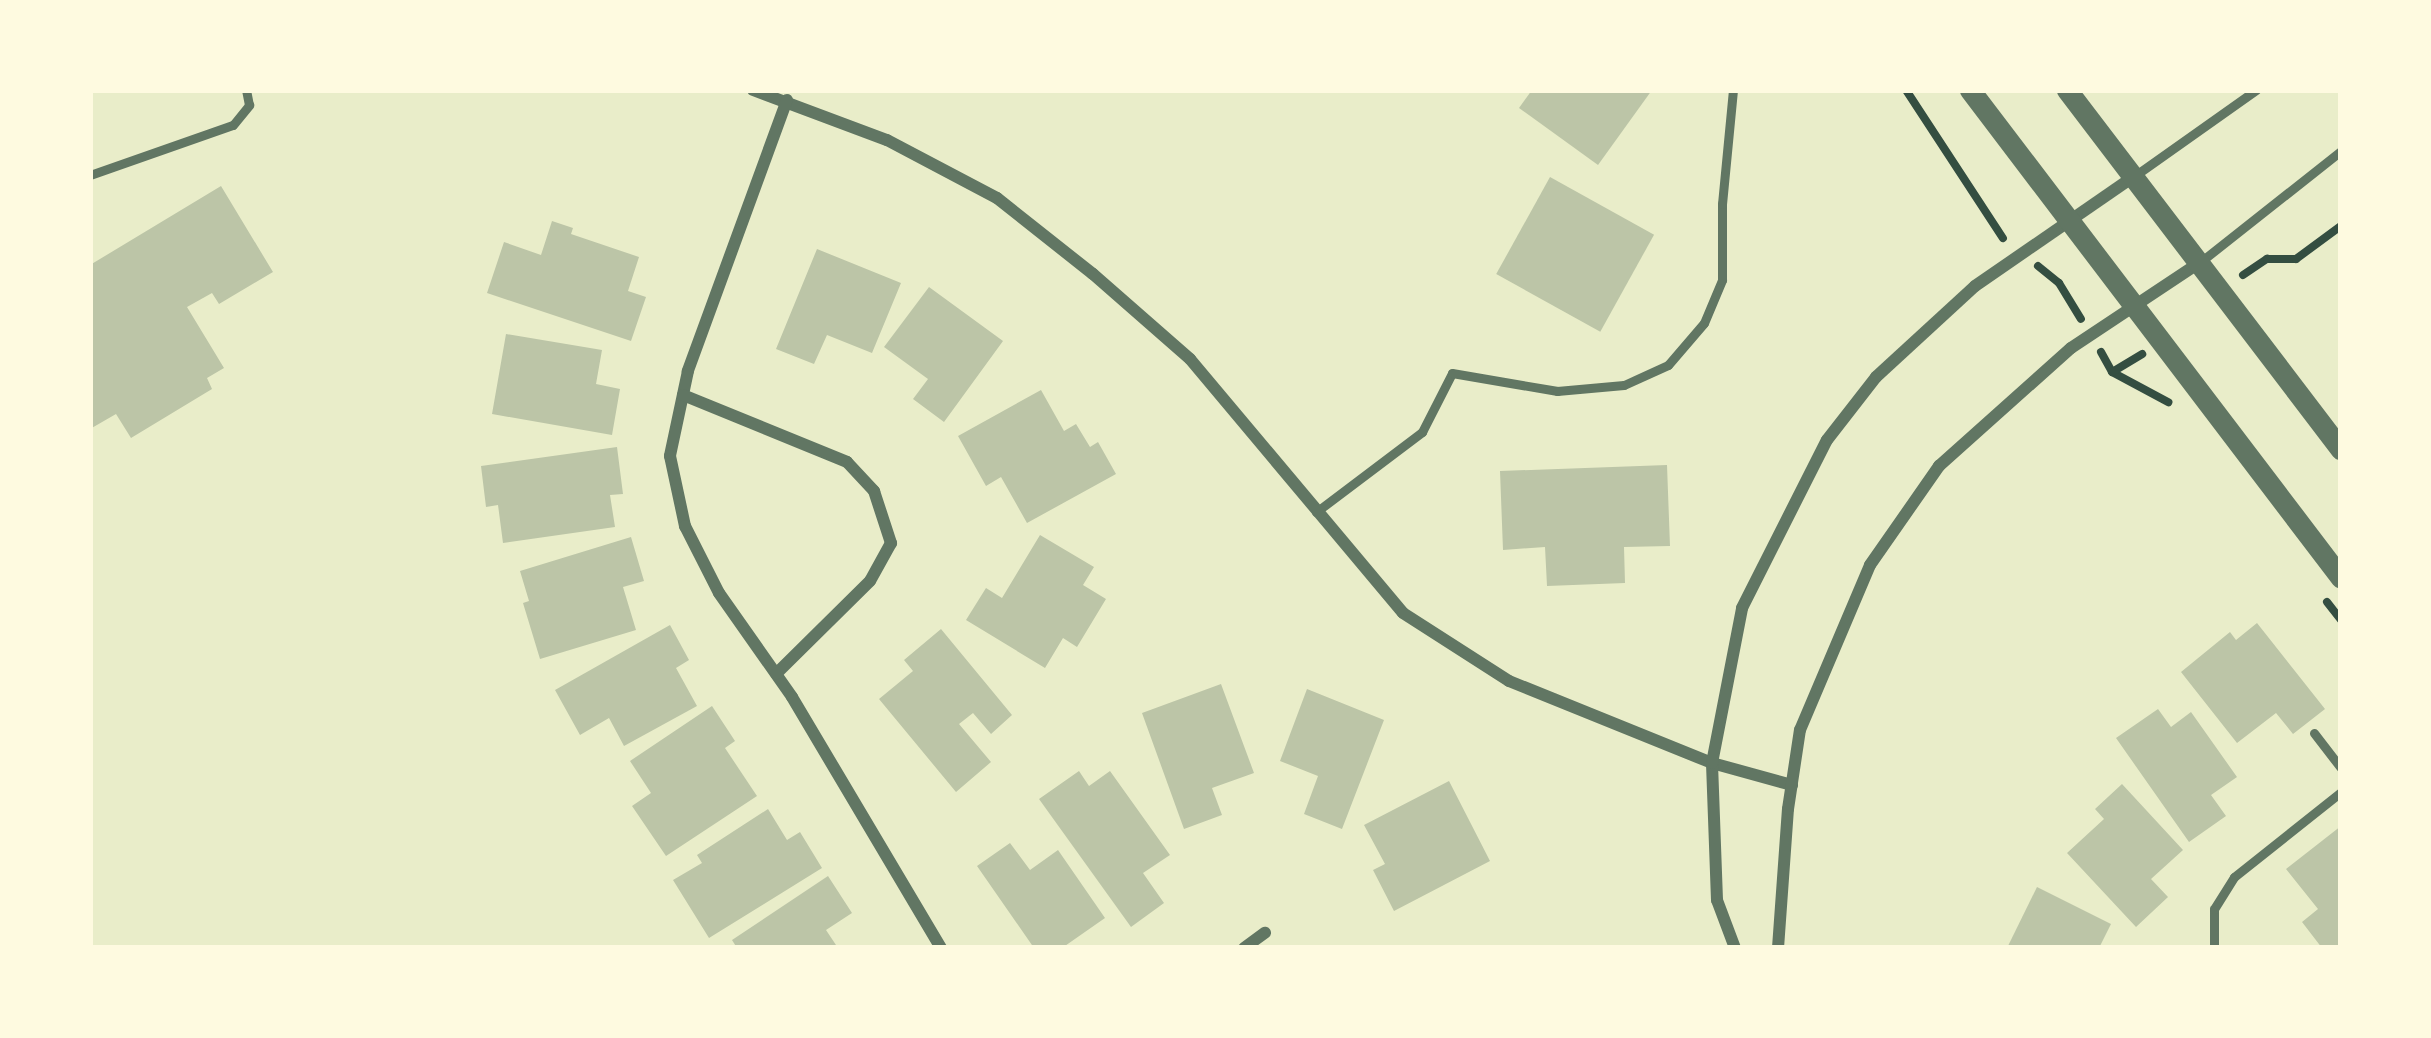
<!DOCTYPE html>
<html>
<head>
<meta charset="utf-8">
<style>
	body { margin:0 }
	#map { position:relative; width:2431px; height:1038px; overflow:hidden; background:#e9edc9; font-family:"DM Sans",sans-serif }
	div>[style] { position:absolute }
	.building>* { inset:0; background:#bcc5a7; transform-origin:0 0 }
	.path>* { height:8px; margin:-4px; padding:0 4px; transform-origin:4px; border-radius:4px; background:#344e41 }
	.service>* { height:9px; margin:-4.5px; padding:0 4.5px; transform-origin:4.5px; border-radius:4.5px; background:#617663 }
	.minor>* { height:12px; margin:-6px; padding:0 6px; transform-origin:6px; border-radius:6px; background:#617663 }
	.tertiary>* { height:21px; margin:-10.5px; padding:0 10.5px; transform-origin:10.5px; border-radius:10.5px; background:#617663 }
	span { translate:-50% -50%; white-space:nowrap; text-align:center; line-height:1.15; -webkit-text-stroke:10px #fefae0; paint-order:stroke }
	.frame { position:absolute; inset:0; border:93px solid #fefae0; pointer-events:none }
</style>
</head>
<body>
<div id="map">
	<div class="building">
		<div style="clip-path:polygon(1532px 90px,1652px 90px,1598px 165px,1519px 108px)"></div>
		<div style="left:1550px;top:177px;width:119px;height:111px;rotate:29deg"></div>
		<div style="clip-path:polygon(221px 186px,273px 272px,219px 304px,212px 293px,187px 307px,224px 368px,207px 378px,212px 389px,131px 438px,116px 414px,90px 429px,90px 265px)"></div>
		<div style="clip-path:polygon(552px 221px,573px 228px,571px 234px,639px 257px,628px 291px,646px 297px,631px 341px,487px 293px,504px 242px,541px 255px)"></div>
		<div style="clip-path:polygon(817px 249px,901px 283px,872px 353px,827px 335px,814px 364px,776px 349px)"></div>
		<div style="clip-path:polygon(929px 287px,1003px 341px,944px 422px,913px 399px,928px 379px,884px 347px)"></div>
		<div style="clip-path:polygon(506px 334px,602px 350px,596px 384px,620px 389px,612px 435px,492px 414px)"></div>
		<div style="clip-path:polygon(1041px 390px,1064px 431px,1076px 424px,1090px 447px,1098px 442px,1116px 474px,1027px 523px,1001px 477px,986px 486px,958px 436px)"></div>
		<div style="clip-path:polygon(617px 447px,623px 494px,610px 495px,615px 527px,503px 543px,498px 505px,486px 507px,481px 466px)"></div>
		<div style="clip-path:polygon(1667px 465px,1670px 546px,1624px 547px,1625px 583px,1547px 586px,1545px 547px,1503px 550px,1500px 471px)"></div>
		<div style="clip-path:polygon(1040px 535px,1094px 567px,1083px 585px,1106px 599px,1077px 647px,1063px 638px,1045px 668px,966px 620px,986px 588px,1002px 598px)"></div>
		<div style="clip-path:polygon(631px 537px,644px 581px,623px 587px,636px 630px,540px 659px,523px 603px,529px 601px,520px 571px)"></div>
		<div style="clip-path:polygon(2257px 623px,2325px 709px,2293px 734px,2276px 713px,2237px 743px,2181px 672px,2230px 632px,2236px 640px)"></div>
		<div style="clip-path:polygon(670px 625px,689px 660px,676px 668px,697px 706px,624px 746px,609px 718px,580px 735px,555px 690px)"></div>
		<div style="clip-path:polygon(941px 629px,1012px 715px,991px 734px,973px 713px,959px 724px,991px 762px,956px 792px,879px 699px,913px 671px,904px 660px)"></div>
		<div style="clip-path:polygon(1221px 684px,1254px 773px,1212px 788px,1222px 815px,1184px 829px,1142px 713px)"></div>
		<div style="clip-path:polygon(1307px 689px,1384px 720px,1342px 829px,1304px 814px,1318px 776px,1280px 761px)"></div>
		<div style="clip-path:polygon(712px 706px,735px 741px,725px 748px,757px 796px,666px 856px,632px 806px,651px 793px,630px 761px)"></div>
		<div style="clip-path:polygon(2158px 709px,2171px 727px,2191px 712px,2237px 777px,2211px 795px,2226px 816px,2189px 842px,2116px 738px)"></div>
		<div style="clip-path:polygon(1079px 771px,1089px 786px,1110px 771px,1170px 855px,1143px 873px,1164px 903px,1131px 927px,1039px 799px)"></div>
		<div style="clip-path:polygon(1449px 781px,1490px 861px,1394px 911px,1373px 870px,1385px 864px,1364px 825px)"></div>
		<div style="clip-path:polygon(2122px 784px,2183px 850px,2151px 879px,2168px 897px,2136px 927px,2067px 853px,2104px 819px,2095px 809px)"></div>
		<div style="clip-path:polygon(768px 809px,787px 840px,800px 832px,822px 868px,709px 938px,673px 880px,702px 863px,697px 855px)"></div>
		<div style="clip-path:polygon(2341px 826px,2341px 948px,2322px 948px,2302px 922px,2318px 909px,2286px 869px)"></div>
		<div style="clip-path:polygon(1010px 843px,1030px 870px,1058px 850px,1105px 918px,1062px 948px,1034px 948px,977px 866px)"></div>
		<div style="clip-path:polygon(828px 876px,852px 913px,826px 930px,838px 948px,737px 948px,732px 940px)"></div>
		<div style="clip-path:polygon(2037px 887px,2111px 924px,2099px 948px,2007px 948px)"></div>
	</div>
	<div class="path">
		<div style="left:1906px;top:90px;width:177px;rotate:56.8deg"></div>
		<div style="left:2038px;top:266px;width:27px;rotate:39deg"></div>
		<div style="left:2059px;top:283px;width:42px;rotate:58.6deg"></div>
		<div style="left:2243px;top:275px;width:29px;rotate:-34deg"></div>
		<div style="left:2267px;top:259px;width:29px"></div>
		<div style="left:2296px;top:259px;width:56px;rotate:-36.3deg"></div>
		<div style="left:2101px;top:352px;width:23px;rotate:61deg"></div>
		<div style="left:2112px;top:372px;width:64px;rotate:28.2deg"></div>
		<div style="left:2114px;top:371px;width:33px;rotate:-31deg"></div>
		<div style="left:2327px;top:602px;width:23px;rotate:52deg"></div>
	</div>
	<div class="service">
		<div style="left:90px;top:175px;width:151px;rotate:-19.3deg"></div>
		<div style="left:233px;top:125px;width:26px;rotate:-51deg"></div>
		<div style="left:249px;top:105px;width:15px;rotate:-101deg"></div>
		<div style="left:2133px;top:177px;width:151px;rotate:-35.3deg"></div>
		<div style="left:2199px;top:263px;width:181px;rotate:-38.3deg"></div>
		<div style="left:1316px;top:512px;width:133px;rotate:-37deg"></div>
		<div style="left:1422px;top:432px;width:66px;rotate:-63deg"></div>
		<div style="left:1452px;top:373px;width:107px;rotate:9.7deg"></div>
		<div style="left:1557px;top:391px;width:67px;rotate:-5.1deg"></div>
		<div style="left:1624px;top:385px;width:48px;rotate:-24.4deg"></div>
		<div style="left:1668px;top:365px;width:55px;rotate:-49.4deg"></div>
		<div style="left:1704px;top:323px;width:47px;rotate:-67.3deg"></div>
		<div style="left:1722px;top:280px;width:76px;rotate:-90deg"></div>
		<div style="left:1722px;top:204px;width:115px;rotate:-84.5deg"></div>
		<div style="left:2314px;top:733px;width:44px;rotate:52.4deg"></div>
		<div style="left:2214px;top:948px;width:39px;rotate:-90deg"></div>
		<div style="left:2214px;top:909px;width:38px;rotate:-58deg"></div>
		<div style="left:2234px;top:877px;width:137px;rotate:-38.5deg"></div>
	</div>
	<div class="minor">
		<div style="left:753px;top:90px;width:143px;rotate:20.5deg"></div>
		<div style="left:887px;top:140px;width:124px;rotate:27.8deg"></div>
		<div style="left:997px;top:198px;width:122px;rotate:38.4deg"></div>
		<div style="left:1093px;top:274px;width:129px;rotate:41.2deg"></div>
		<div style="left:1190px;top:359px;width:331px;rotate:50deg"></div>
		<div style="left:1403px;top:613px;width:126px;rotate:32.7deg"></div>
		<div style="left:1509px;top:681px;width:219px;rotate:22deg"></div>
		<div style="left:1712px;top:763px;width:83px;rotate:15.4deg"></div>
		<div style="left:787px;top:100px;width:289px;rotate:110.1deg"></div>
		<div style="left:688px;top:371px;width:87px;rotate:102deg"></div>
		<div style="left:670px;top:456px;width:72px;rotate:77.9deg"></div>
		<div style="left:685px;top:526px;width:75px;rotate:63.1deg"></div>
		<div style="left:719px;top:593px;width:127px;rotate:54.9deg"></div>
		<div style="left:792px;top:697px;width:292px;rotate:59.3deg"></div>
		<div style="left:683px;top:395px;width:177px;rotate:22.2deg"></div>
		<div style="left:847px;top:462px;width:40px;rotate:47deg"></div>
		<div style="left:874px;top:491px;width:55px;rotate:71.9deg"></div>
		<div style="left:891px;top:543px;width:43px;rotate:118.9deg"></div>
		<div style="left:870px;top:581px;width:132px;rotate:135.3deg"></div>
		<div style="left:1244px;top:948px;width:26px;rotate:-36deg"></div>
		<div style="left:1735px;top:948px;width:51px;rotate:-110.6deg"></div>
		<div style="left:1717px;top:900px;width:137px;rotate:-92.1deg"></div>
		<div style="left:1712px;top:763px;width:158px;rotate:-79deg"></div>
		<div style="left:1742px;top:608px;width:188px;rotate:-63.2deg"></div>
		<div style="left:1827px;top:440px;width:80px;rotate:-52.1deg"></div>
		<div style="left:1876px;top:377px;width:134px;rotate:-42.6deg"></div>
		<div style="left:1975px;top:286px;width:192px;rotate:-34.6deg"></div>
		<div style="left:1778px;top:948px;width:139px;rotate:-85.9deg"></div>
		<div style="left:1788px;top:809px;width:80px;rotate:-81.4deg"></div>
		<div style="left:1800px;top:730px;width:179px;rotate:-67deg"></div>
		<div style="left:1870px;top:565px;width:121px;rotate:-55.1deg"></div>
		<div style="left:1939px;top:466px;width:177px;rotate:-41.8deg"></div>
		<div style="left:2071px;top:348px;width:154px;rotate:-33.6deg"></div>
	</div>
	<div class="tertiary">
		<div style="left:1970px;top:90px;width:613px;rotate:52.76deg"></div>
		<div style="left:2067px;top:90px;width:452px;rotate:52.7deg"></div>
	</div>
	<div class="frame"></div>
</div>
</body>
</html>
